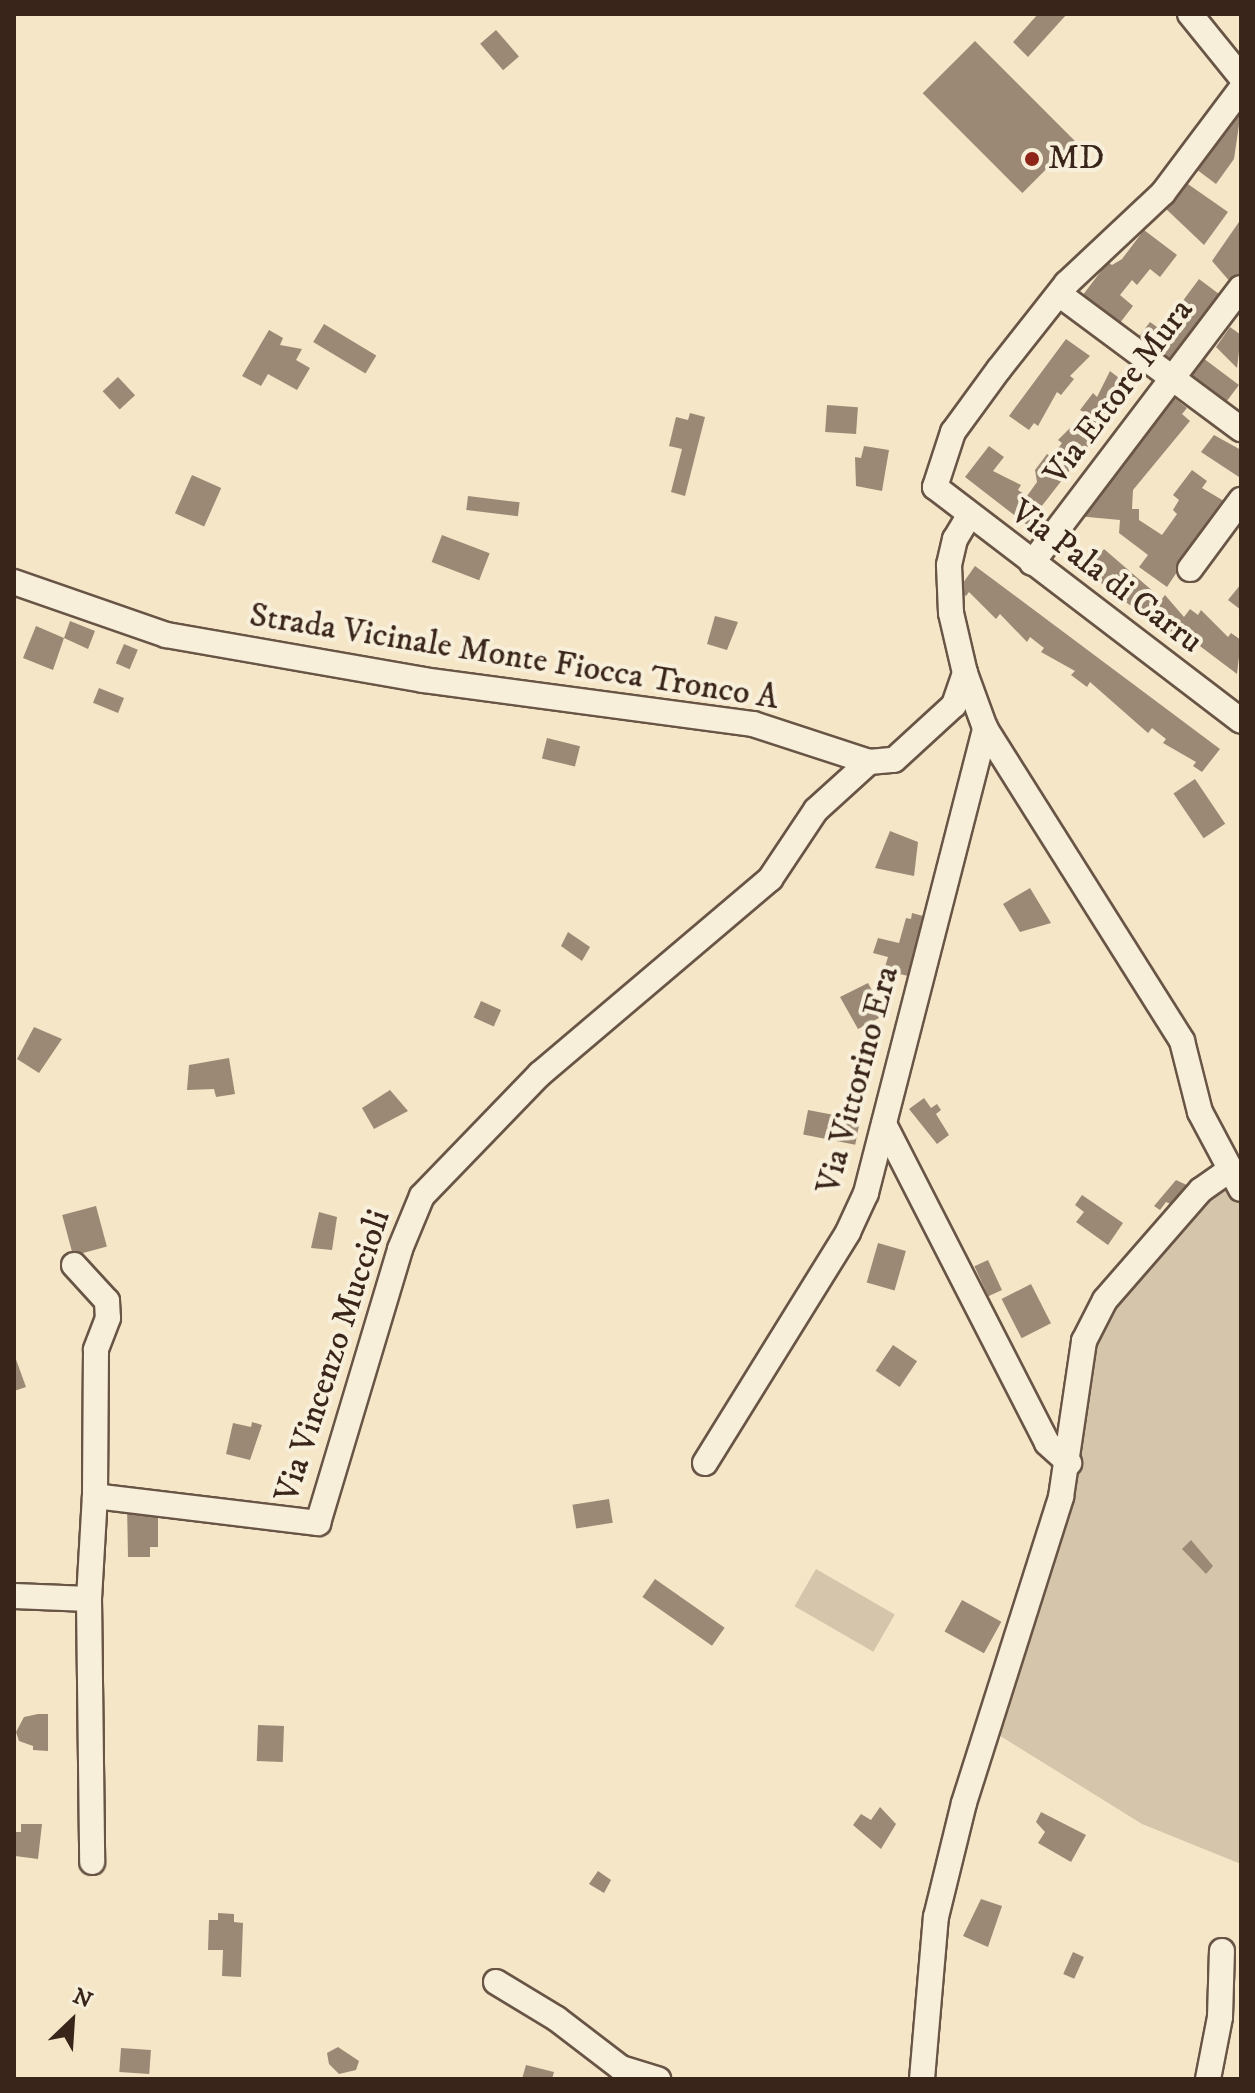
<!DOCTYPE html>
<html>
<head>
<meta charset="utf-8">
<style>
	body { margin:0 }
	#map { position:relative; width:1255px; height:2093px; overflow:hidden; background:#f5e6c8; font-family:"IM FELL DW Pica",serif }
	div>[style] { position:absolute }
	.green>* { inset:0; background:#d5c5ab; transform-origin:0 0 }
	.building>* { inset:0; background:#9b8975; transform-origin:0 0 }
	.roads { filter:drop-shadow(2px 0 #695546) drop-shadow(-2px 0 #695546) drop-shadow(0 2px #695546) drop-shadow(0 -2px #695546) }
	.minor>* { height:24px; margin:-12px; padding:0 12px; transform-origin:12px; border-radius:12px; background:#f8efdb }
	.dots>* { width:22px; height:22px; translate:-50% -50%; box-sizing:border-box; border:4px solid #f8efdb; border-radius:50% }
	span { translate:-50% -50%; white-space:nowrap; text-align:center; line-height:1.15; -webkit-text-stroke:8px #f8efdb; paint-order:stroke }
	.poi-label { font-size:34px; color:#3a251b }
	.left { translate:0 -50%; text-align:left }
	.street-label { font-size:34px; color:#3a251b }
	.frame { position:absolute; inset:0; border:16px solid #3a251b; pointer-events:none }
	.north { position:absolute; left:32px; top:1981px; width:80px; height:80px; -webkit-text-stroke:6px #f8efdb; paint-order:stroke; rotate:25deg; font-size:22px; font-weight:700; line-height:32px; text-align:center; color:#3a251b }
	.north::after { content:''; display:block; margin:auto; width:28px; height:36px; background:#3a251b; clip-path:polygon(50% 0,100% 100%,50% 72%,0 100%) }
</style>
</head>
<body>
<div id="map">
	<div class="green">
		<div style="clip-path:polygon(1236px 1188px,1241px 1208px,1241px 1864px,1142px 1824px,994px 1732px,1075px 1477px,1101px 1323px,1199px 1196px)"></div>
		<div style="left:816px;top:1569px;width:91px;height:43px;rotate:30deg"></div>
	</div>
	<div class="building">
		<div style="clip-path:polygon(1038px 14px,1067px 14px,1028px 57px,1013px 42px)"></div>
		<div style="left:496px;top:30px;width:35px;height:21px;rotate:49deg"></div>
		<div style="left:975px;top:41px;width:141px;height:74px;rotate:45deg"></div>
		<div style="clip-path:polygon(1241px 111px,1234px 159px,1216px 184px,1196px 169px)"></div>
		<div style="clip-path:polygon(1185px 182px,1228px 212px,1204px 245px,1164px 207px)"></div>
		<div style="clip-path:polygon(1241px 219px,1241px 273px,1232px 284px,1212px 261px)"></div>
		<div style="clip-path:polygon(1144px 230px,1177px 255px,1160px 277px,1150px 269px,1137px 285px,1132px 280px,1120px 295px,1133px 306px,1116px 328px,1079px 300px,1108px 262px,1112px 265px,1122px 259px)"></div>
		<div style="clip-path:polygon(1199px 279px,1223px 297px,1169px 369px,1134px 343px,1150px 322px,1174px 339px,1180px 330px,1168px 321px)"></div>
		<div style="left:324px;top:324px;width:61px;height:21px;rotate:31deg"></div>
		<div style="clip-path:polygon(1230px 327px,1241px 335px,1237px 368px,1216px 347px)"></div>
		<div style="clip-path:polygon(269px 330px,283px 338px,280px 345px,302px 349px,296px 360px,310px 368px,297px 390px,268px 374px,261px 386px,242px 376px)"></div>
		<div style="clip-path:polygon(1066px 339px,1090px 356px,1070px 376px,1074px 379px,1061px 395px,1057px 392px,1038px 426px,1034px 423px,1029px 430px,1009px 416px)"></div>
		<div style="left:1203px;top:358px;width:45px;height:25px;rotate:37deg"></div>
		<div style="clip-path:polygon(1110px 371px,1133px 389px,1027px 525px,965px 477px,989px 446px,1004px 457px,993px 471px,1021px 485px,1018px 490px,1027px 496px,1037px 482px,1035px 470px,1047px 454px,1052px 457px,1062px 443px,1058px 440px,1085px 413px,1080px 410px,1093px 393px,1097px 397px)"></div>
		<div style="left:118px;top:377px;width:25px;height:21px;rotate:47deg"></div>
		<div style="clip-path:polygon(1169px 394px,1187px 408px,1182px 414px,1190px 421px,1133px 490px,1132px 509px,1139px 509px,1139px 520px,1162px 535px,1177px 514px,1173px 510px,1179px 500px,1173px 495px,1192px 470px,1207px 481px,1202px 488px,1224px 501px,1167px 587px,1139px 567px,1148px 555px,1119px 533px,1120px 520px,1077px 516px)"></div>
		<div style="left:827px;top:405px;width:31px;height:27px;rotate:4deg"></div>
		<div style="clip-path:polygon(690px 413px,705px 417px,685px 496px,671px 492px,682px 449px,669px 446px,676px 417px,688px 420px)"></div>
		<div style="clip-path:polygon(1214px 435px,1241px 450px,1239px 477px,1201px 452px)"></div>
		<div style="clip-path:polygon(864px 446px,889px 450px,882px 491px,856px 486px,855px 457px,861px 458px)"></div>
		<div style="left:192px;top:475px;width:32px;height:42px;rotate:24deg"></div>
		<div style="left:468px;top:496px;width:52px;height:14px;rotate:7deg"></div>
		<div style="left:442px;top:535px;width:51px;height:29px;rotate:21deg"></div>
		<div style="clip-path:polygon(1094px 548px,1101px 553px,1104px 549px,1162px 599px,1165px 595px,1184px 617px,1190px 609px,1198px 615px,1201px 610px,1228px 637px,1231px 633px,1241px 640px,1237px 674px,1176px 628px,1170px 636px,1079px 566px)"></div>
		<div style="clip-path:polygon(975px 566px,1220px 749px,1202px 772px,1193px 766px,1196px 762px,1163px 743px,1166px 739px,1152px 728px,1148px 733px,1090px 682px,1087px 687px,1071px 675px,1075px 671px,1041px 652px,1044px 648px,1030px 637px,1027px 642px,1000px 614px,996px 619px,969px 592px,966px 596px,958px 590px)"></div>
		<div style="clip-path:polygon(1241px 584px,1241px 610px,1228px 600px)"></div>
		<div style="clip-path:polygon(715px 616px,738px 622px,727px 650px,707px 644px)"></div>
		<div style="clip-path:polygon(70px 621px,95px 631px,88px 649px,64px 638px,53px 670px,23px 658px,36px 626px,64px 638px)"></div>
		<div style="left:124px;top:644px;width:15px;height:21px;rotate:23deg"></div>
		<div style="left:99px;top:688px;width:27px;height:16px;rotate:22deg"></div>
		<div style="left:547px;top:738px;width:34px;height:21px;rotate:14deg"></div>
		<div style="left:1195px;top:779px;width:54px;height:26px;rotate:56deg"></div>
		<div style="clip-path:polygon(890px 831px,918px 842px,914px 876px,875px 868px)"></div>
		<div style="clip-path:polygon(1030px 888px,1051px 923px,1020px 932px,1003px 904px)"></div>
		<div style="clip-path:polygon(912px 913px,923px 916px,908px 976px,884px 970px,888px 957px,873px 953px,878px 938px,899px 943px,906px 918px,911px 919px)"></div>
		<div style="clip-path:polygon(568px 932px,590px 947px,582px 961px,561px 946px)"></div>
		<div style="clip-path:polygon(868px 983px,882px 1009px,875px 1012px,879px 1018px,858px 1029px,840px 997px)"></div>
		<div style="left:481px;top:1001px;width:22px;height:18px;rotate:24deg"></div>
		<div style="clip-path:polygon(34px 1027px,62px 1039px,39px 1073px,17px 1059px)"></div>
		<div style="clip-path:polygon(229px 1058px,235px 1094px,216px 1097px,214px 1089px,187px 1090px,189px 1065px)"></div>
		<div style="clip-path:polygon(390px 1090px,408px 1111px,374px 1129px,362px 1108px)"></div>
		<div style="clip-path:polygon(924px 1098px,931px 1108px,937px 1104px,941px 1110px,936px 1114px,949px 1135px,937px 1144px,909px 1109px)"></div>
		<div style="left:808px;top:1110px;width:53px;height:25px;rotate:11deg"></div>
		<div style="clip-path:polygon(1176px 1180px,1193px 1188px,1178px 1207px,1166px 1202px,1160px 1210px,1154px 1206px)"></div>
		<div style="clip-path:polygon(1082px 1195px,1123px 1223px,1108px 1245px,1076px 1222px,1084px 1212px,1075px 1205px)"></div>
		<div style="left:96px;top:1206px;width:42px;height:35px;rotate:75deg"></div>
		<div style="clip-path:polygon(319px 1212px,337px 1217px,332px 1250px,311px 1248px)"></div>
		<div style="left:878px;top:1243px;width:29px;height:41px;rotate:16deg"></div>
		<div style="left:988px;top:1260px;width:33px;height:15px;rotate:65deg"></div>
		<div style="left:1031px;top:1284px;width:44px;height:33px;rotate:63deg"></div>
		<div style="left:893px;top:1345px;width:29px;height:31px;rotate:34deg"></div>
		<div style="clip-path:polygon(14px 1354px,26px 1387px,14px 1391px)"></div>
		<div style="clip-path:polygon(252px 1422px,262px 1425px,250px 1460px,226px 1454px,233px 1423px,251px 1427px)"></div>
		<div style="left:609px;top:1499px;width:24px;height:37px;rotate:81deg"></div>
		<div style="clip-path:polygon(127px 1504px,158px 1508px,158px 1547px,150px 1547px,150px 1557px,128px 1557px)"></div>
		<div style="clip-path:polygon(1191px 1540px,1213px 1566px,1206px 1574px,1182px 1549px)"></div>
		<div style="left:655px;top:1579px;width:85px;height:22px;rotate:35deg"></div>
		<div style="left:962px;top:1600px;width:45px;height:36px;rotate:29deg"></div>
		<div style="clip-path:polygon(38px 1714px,48px 1714px,48px 1751px,33px 1750px,33px 1746px,19px 1741px,16px 1732px,24px 1717px)"></div>
		<div style="left:258px;top:1725px;width:26px;height:36px;rotate:2deg"></div>
		<div style="clip-path:polygon(880px 1807px,896px 1824px,881px 1849px,853px 1825px,861px 1814px,871px 1820px)"></div>
		<div style="clip-path:polygon(1041px 1812px,1086px 1835px,1071px 1862px,1038px 1843px,1045px 1832px,1036px 1822px)"></div>
		<div style="clip-path:polygon(21px 1824px,42px 1824px,38px 1859px,15px 1856px,14px 1832px,21px 1832px)"></div>
		<div style="clip-path:polygon(598px 1871px,611px 1880px,604px 1893px,589px 1884px)"></div>
		<div style="clip-path:polygon(981px 1899px,1002px 1906px,988px 1947px,963px 1936px)"></div>
		<div style="clip-path:polygon(218px 1913px,234px 1914px,234px 1922px,243px 1923px,241px 1977px,222px 1976px,223px 1950px,208px 1950px,209px 1920px,218px 1920px)"></div>
		<div style="left:1073px;top:1952px;width:12px;height:24px;rotate:24deg"></div>
		<div style="clip-path:polygon(338px 2047px,359px 2061px,356px 2070px,339px 2074px,329px 2064px,327px 2053px)"></div>
		<div style="left:121px;top:2048px;width:30px;height:24px;rotate:4deg"></div>
		<div style="clip-path:polygon(526px 2065px,554px 2072px,552px 2079px,522px 2079px)"></div>
	</div>
	<div class="roads">
		<div class="minor">
			<div style="left:1190px;top:14px;width:81px;rotate:51deg"></div>
			<div style="left:1241px;top:89px;width:130px;rotate:126.9deg"></div>
			<div style="left:1163px;top:193px;width:132px;rotate:136.8deg"></div>
			<div style="left:1067px;top:283px;width:110px;rotate:128.3deg"></div>
			<div style="left:999px;top:369px;width:78px;rotate:126.1deg"></div>
			<div style="left:953px;top:432px;width:58px;rotate:108.1deg"></div>
			<div style="left:935px;top:487px;width:385px;rotate:37.4deg"></div>
			<div style="left:1059px;top:294px;width:227px;rotate:36.6deg"></div>
			<div style="left:969px;top:516px;width:27px;rotate:121deg"></div>
			<div style="left:955px;top:539px;width:27px;rotate:103deg"></div>
			<div style="left:949px;top:565px;width:48px;rotate:87.6deg"></div>
			<div style="left:951px;top:613px;width:62px;rotate:76.9deg"></div>
			<div style="left:965px;top:673px;width:59px;rotate:70deg"></div>
			<div style="left:985px;top:728px;width:370px;rotate:57.8deg"></div>
			<div style="left:1182px;top:1041px;width:73px;rotate:75.8deg"></div>
			<div style="left:1200px;top:1112px;width:87px;rotate:62deg"></div>
			<div style="left:1032px;top:563px;width:345px;rotate:-52.8deg"></div>
			<div style="left:1190px;top:569px;width:86px;rotate:-53.5deg"></div>
			<div style="left:14px;top:582px;width:161px;rotate:19.2deg"></div>
			<div style="left:166px;top:635px;width:261px;rotate:9.9deg"></div>
			<div style="left:423px;top:680px;width:333px;rotate:7.6deg"></div>
			<div style="left:753px;top:724px;width:122px;rotate:18.1deg"></div>
			<div style="left:869px;top:762px;width:25px;rotate:-5deg"></div>
			<div style="left:894px;top:760px;width:81px;rotate:-42.5deg"></div>
			<div style="left:954px;top:705px;width:34px;rotate:-71deg"></div>
			<div style="left:884px;top:1124px;width:358px;rotate:62.9deg"></div>
			<div style="left:1047px;top:1443px;width:30px;rotate:42deg"></div>
			<div style="left:74px;top:1265px;width:49px;rotate:47.5deg"></div>
			<div style="left:107px;top:1301px;width:17px;rotate:87deg"></div>
			<div style="left:108px;top:1318px;width:34px;rotate:111deg"></div>
			<div style="left:96px;top:1350px;width:146px;rotate:90.4deg"></div>
			<div style="left:705px;top:1463px;width:272px;rotate:-58.2deg"></div>
			<div style="left:848px;top:1232px;width:43px;rotate:-65.2deg"></div>
			<div style="left:866px;top:1193px;width:480px;rotate:-75.6deg"></div>
			<div style="left:14px;top:1596px;width:75px;rotate:2.3deg"></div>
			<div style="left:89px;top:1599px;width:103px;rotate:-86.7deg"></div>
			<div style="left:95px;top:1496px;width:225px;rotate:6.9deg"></div>
			<div style="left:318px;top:1523px;width:286px;rotate:-73.3deg"></div>
			<div style="left:400px;top:1249px;width:57px;rotate:-67.5deg"></div>
			<div style="left:422px;top:1196px;width:170px;rotate:-46deg"></div>
			<div style="left:540px;top:1074px;width:302px;rotate:-40.3deg"></div>
			<div style="left:770px;top:879px;width:83px;rotate:-56.3deg"></div>
			<div style="left:816px;top:810px;width:72px;rotate:-42.2deg"></div>
			<div style="left:89px;top:1599px;width:263px;rotate:89.3deg"></div>
			<div style="left:496px;top:1982px;width:71px;rotate:31.2deg"></div>
			<div style="left:557px;top:2019px;width:81px;rotate:37.4deg"></div>
			<div style="left:621px;top:2068px;width:39px;rotate:17deg"></div>
			<div style="left:922px;top:2079px;width:163px;rotate:-85.1deg"></div>
			<div style="left:936px;top:1917px;width:117px;rotate:-76.2deg"></div>
			<div style="left:964px;top:1803px;width:321px;rotate:-72.4deg"></div>
			<div style="left:1061px;top:1497px;width:158px;rotate:-81.6deg"></div>
			<div style="left:1084px;top:1341px;width:46px;rotate:-62.9deg"></div>
			<div style="left:1105px;top:1300px;width:146px;rotate:-48.9deg"></div>
			<div style="left:1201px;top:1190px;width:37px;rotate:-35deg"></div>
			<div style="left:1208px;top:2079px;width:63px;rotate:-79deg"></div>
			<div style="left:1220px;top:2017px;width:66px;rotate:-88.3deg"></div>
		</div>
	</div>
	<div class="dots">
		<div style="left:1032px;top:159px;background:#8f2418"></div>
	</div>
	<div class="poi-label">
		<span class="left" style="left:1048px;top:159px">MD</span>
	</div>
	<div class="street-label">
		<span style="left:1119px;top:392px;rotate:-53deg">Via Ettore Mura</span>
		<span style="left:1106px;top:577px;rotate:37deg">Via Pala di Carru</span>
		<span style="left:514px;top:657px;rotate:9deg">Strada Vicinale Monte Fiocca Tronco A</span>
		<span style="left:858px;top:1080px;rotate:-75deg">Via Vittorino Era</span>
		<span style="left:333px;top:1356px;rotate:-72deg">Via Vincenzo Muccioli</span>
	</div>
	<div class="frame"></div>
	<div class="north">N</div>
</div>
</body>
</html>
